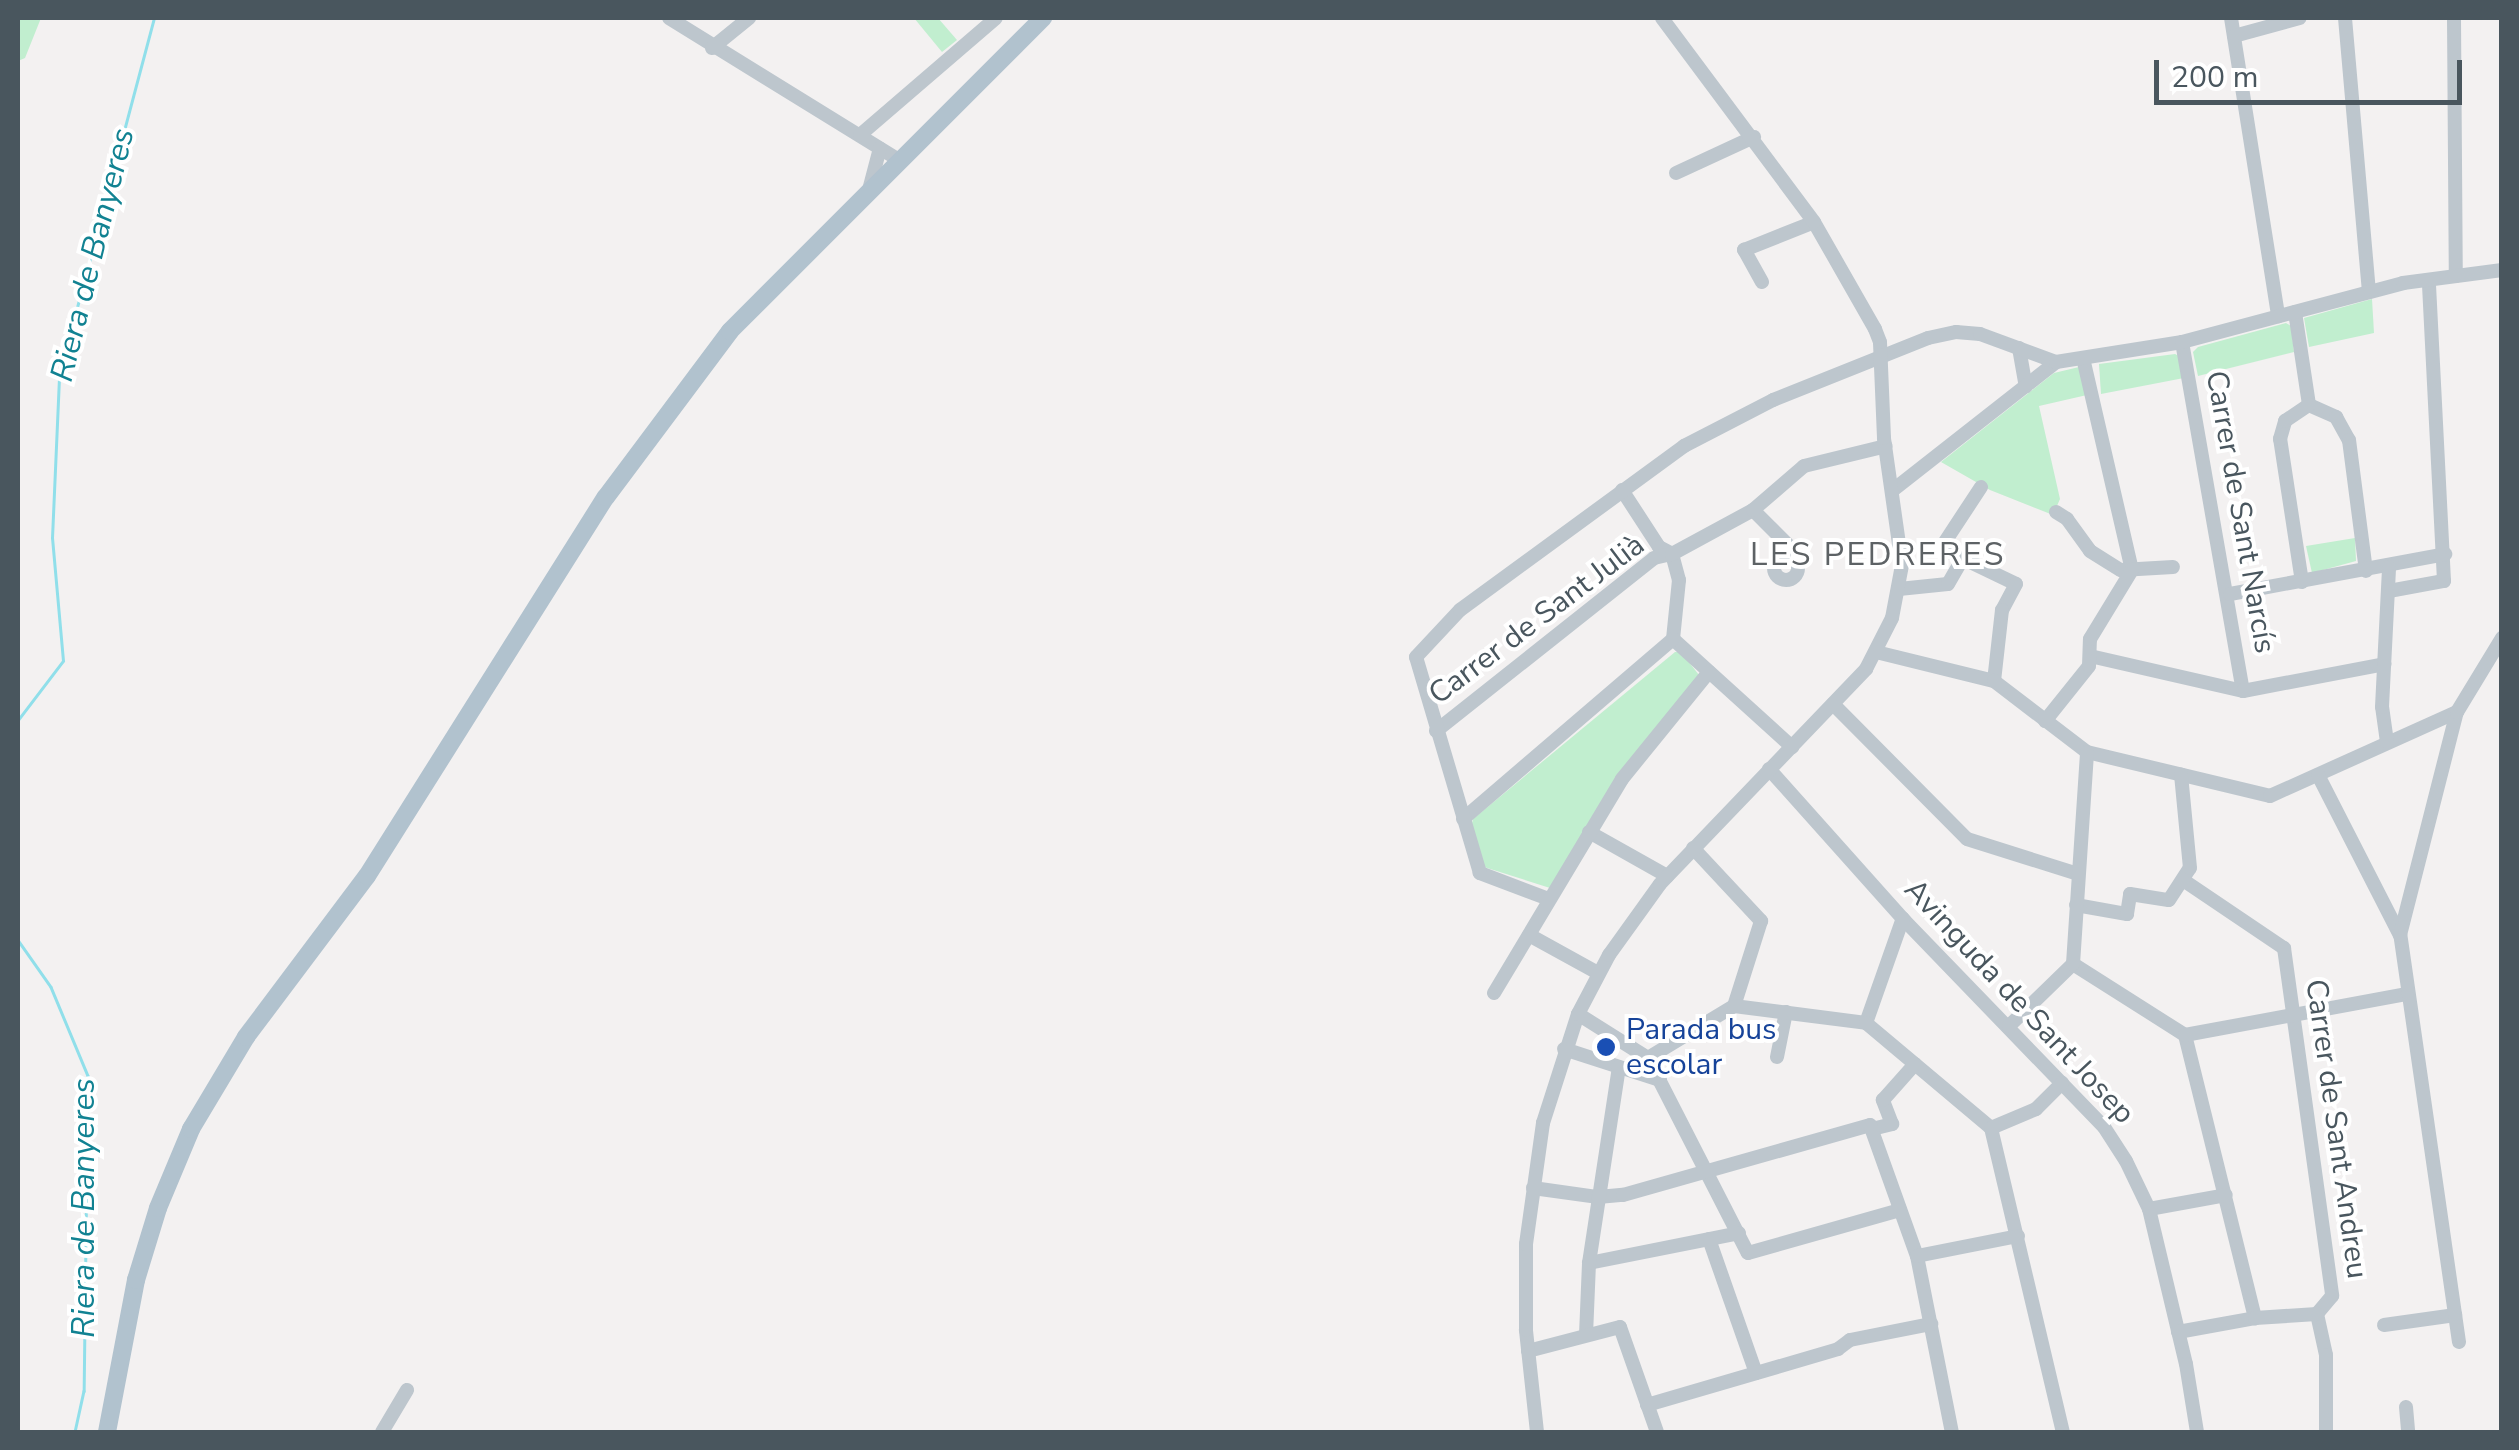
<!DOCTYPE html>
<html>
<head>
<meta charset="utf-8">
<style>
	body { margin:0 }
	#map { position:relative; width:2519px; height:1450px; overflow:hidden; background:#f3f1f1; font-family:"Nunito Sans",sans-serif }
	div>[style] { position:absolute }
	.green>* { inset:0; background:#c1eecf }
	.stream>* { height:2.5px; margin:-1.25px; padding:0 1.25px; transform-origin:1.25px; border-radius:1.25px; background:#90dfea }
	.minor>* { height:14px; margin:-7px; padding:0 7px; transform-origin:7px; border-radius:7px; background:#bdc6cd }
	.minor>.ring { margin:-7px; padding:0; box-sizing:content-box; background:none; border:14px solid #bdc6cd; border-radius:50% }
	.major>* { height:18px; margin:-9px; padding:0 9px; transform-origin:9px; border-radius:9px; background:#b1c2ce }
	.dots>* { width:28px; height:28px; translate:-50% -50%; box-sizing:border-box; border:5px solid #fff; border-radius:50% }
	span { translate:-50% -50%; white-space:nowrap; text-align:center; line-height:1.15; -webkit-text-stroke:8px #fff; paint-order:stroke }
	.street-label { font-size:30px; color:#49565e }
	.transit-label { font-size:30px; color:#164399 }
	.left { translate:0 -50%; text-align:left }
	.water-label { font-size:32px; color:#118292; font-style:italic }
	.neighbourhood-label { font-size:32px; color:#5d6265; letter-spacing:2.5px }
	.frame { position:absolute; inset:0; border:20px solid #49565e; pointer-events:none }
	.scale { position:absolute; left:2154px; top:60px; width:308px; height:45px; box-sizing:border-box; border:5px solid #49565e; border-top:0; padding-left:12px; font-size:30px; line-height:35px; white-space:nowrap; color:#49565e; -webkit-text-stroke:8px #fff; paint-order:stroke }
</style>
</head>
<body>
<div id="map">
	<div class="green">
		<div style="clip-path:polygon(18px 18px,41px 18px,25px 58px,18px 61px)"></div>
		<div style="clip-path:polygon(914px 18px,938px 18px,957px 40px,942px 52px)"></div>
		<div style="clip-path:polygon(2372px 299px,2374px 333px,2309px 347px,2304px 318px)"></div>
		<div style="clip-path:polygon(2286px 323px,2291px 326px,2294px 352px,2198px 376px,2193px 352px,2198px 347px)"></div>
		<div style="clip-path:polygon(2175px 354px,2181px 357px,2184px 378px,2101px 394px,2099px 364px)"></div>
		<div style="clip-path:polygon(2079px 367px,2087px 395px,2039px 406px,2060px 499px,2053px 515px,1990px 490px,1941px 462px,2054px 373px)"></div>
		<div style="clip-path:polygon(2355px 538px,2356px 561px,2312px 573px,2306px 546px)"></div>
		<div style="clip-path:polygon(1675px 652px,1681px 652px,1699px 675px,1550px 888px,1484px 867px,1471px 827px,1473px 819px)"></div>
	</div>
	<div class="stream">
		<div style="left:18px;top:720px;width:74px;rotate:-52.7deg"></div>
		<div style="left:63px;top:661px;width:123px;rotate:-95.1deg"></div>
		<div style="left:52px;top:538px;width:163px;rotate:-87.5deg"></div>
		<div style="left:59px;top:375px;width:369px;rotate:-75.1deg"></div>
		<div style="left:18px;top:940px;width:57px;rotate:54.9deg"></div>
		<div style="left:51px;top:987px;width:96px;rotate:67.4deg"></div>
		<div style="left:88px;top:1076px;width:315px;rotate:90.7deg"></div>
		<div style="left:84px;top:1391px;width:42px;rotate:102.4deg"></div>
	</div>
	<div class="minor">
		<div style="left:669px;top:18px;width:270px;rotate:31.7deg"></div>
		<div style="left:2231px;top:18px;width:302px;rotate:81deg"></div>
		<div style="left:2345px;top:18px;width:275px;rotate:85deg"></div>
		<div style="left:2454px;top:18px;width:258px;rotate:89.6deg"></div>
		<div style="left:2234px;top:36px;width:68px;rotate:-15.3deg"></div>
		<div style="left:712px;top:48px;width:48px;rotate:-39deg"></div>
		<div style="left:860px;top:135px;width:179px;rotate:-40.7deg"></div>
		<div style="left:1676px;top:173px;width:86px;rotate:-24.8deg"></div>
		<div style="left:869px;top:190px;width:43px;rotate:-75.3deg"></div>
		<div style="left:1762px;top:282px;width:37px;rotate:-119deg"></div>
		<div style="left:1744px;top:250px;width:75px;rotate:-21.8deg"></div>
		<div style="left:2295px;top:312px;width:94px;rotate:81.4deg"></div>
		<div style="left:2182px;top:342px;width:354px;rotate:80.1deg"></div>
		<div style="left:2019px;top:348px;width:39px;rotate:80deg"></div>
		<div style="left:2083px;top:358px;width:218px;rotate:77deg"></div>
		<div style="left:2309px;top:405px;width:30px;rotate:24deg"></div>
		<div style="left:2336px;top:417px;width:26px;rotate:61deg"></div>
		<div style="left:2349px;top:440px;width:132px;rotate:82.6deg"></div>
		<div style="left:1981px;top:487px;width:73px;rotate:123.3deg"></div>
		<div style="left:1941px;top:548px;width:83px;rotate:25.6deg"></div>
		<div style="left:2016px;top:584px;width:30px;rotate:118deg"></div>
		<div style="left:2002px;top:610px;width:71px;rotate:96.4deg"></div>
		<div style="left:1622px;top:490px;width:68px;rotate:57deg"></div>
		<div style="left:1659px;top:547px;width:15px;rotate:28deg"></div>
		<div style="left:1672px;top:554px;width:27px;rotate:75deg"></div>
		<div style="left:1679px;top:580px;width:59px;rotate:95.8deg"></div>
		<div style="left:1673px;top:639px;width:161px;rotate:42.2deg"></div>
		<div style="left:1893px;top:490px;width:207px;rotate:-38.1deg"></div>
		<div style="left:1753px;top:510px;width:52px;rotate:45deg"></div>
		<div style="left:1790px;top:547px;width:11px;rotate:75deg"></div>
		<div style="left:2056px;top:512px;width:13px;rotate:32deg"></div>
		<div style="left:2067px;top:519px;width:39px;rotate:54deg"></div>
		<div style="left:2090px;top:551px;width:36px;rotate:32deg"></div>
		<div style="left:2121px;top:570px;width:52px;rotate:-3.3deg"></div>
		<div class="ring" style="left:1774px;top:556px;width:10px;height:10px"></div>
		<div style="left:2302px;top:582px;width:145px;rotate:-98.7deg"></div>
		<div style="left:2280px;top:439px;width:19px;rotate:-74deg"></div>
		<div style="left:2285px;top:421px;width:29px;rotate:-34deg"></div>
		<div style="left:1899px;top:589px;width:49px;rotate:-5.8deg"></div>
		<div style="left:1948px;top:584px;width:30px;rotate:-60deg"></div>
		<div style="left:2389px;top:591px;width:56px;rotate:-10.3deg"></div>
		<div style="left:2444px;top:581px;width:301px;rotate:-92.9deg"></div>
		<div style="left:2230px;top:594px;width:219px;rotate:-10.5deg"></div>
		<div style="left:1876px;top:652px;width:122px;rotate:13.8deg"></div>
		<div style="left:1994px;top:681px;width:117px;rotate:37.4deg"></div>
		<div style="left:2087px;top:752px;width:188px;rotate:13.5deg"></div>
		<div style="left:2270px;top:796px;width:205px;rotate:-24.2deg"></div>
		<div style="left:2090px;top:656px;width:157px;rotate:12.9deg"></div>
		<div style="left:2243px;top:691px;width:144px;rotate:-10.8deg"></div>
		<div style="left:1833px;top:704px;width:190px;rotate:45.2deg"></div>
		<div style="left:1967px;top:839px;width:116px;rotate:17.5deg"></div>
		<div style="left:2045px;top:721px;width:70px;rotate:-51.3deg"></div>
		<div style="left:2089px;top:666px;width:27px;rotate:-88deg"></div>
		<div style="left:2090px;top:639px;width:81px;rotate:-58.7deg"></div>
		<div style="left:1436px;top:731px;width:278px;rotate:-38.4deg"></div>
		<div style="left:1654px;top:558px;width:18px;rotate:-13deg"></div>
		<div style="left:1672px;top:554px;width:92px;rotate:-28.5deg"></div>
		<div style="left:1753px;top:510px;width:67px;rotate:-40.8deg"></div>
		<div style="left:1804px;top:466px;width:84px;rotate:-13.7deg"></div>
		<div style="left:2387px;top:742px;width:35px;rotate:-98deg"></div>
		<div style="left:2382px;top:707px;width:140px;rotate:-87.1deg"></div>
		<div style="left:1769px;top:769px;width:204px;rotate:48.2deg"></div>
		<div style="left:1905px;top:921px;width:286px;rotate:46deg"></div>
		<div style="left:2104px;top:1127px;width:40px;rotate:57.1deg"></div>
		<div style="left:2126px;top:1161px;width:53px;rotate:64.4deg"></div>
		<div style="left:2149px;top:1209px;width:159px;rotate:76.6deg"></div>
		<div style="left:2186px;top:1364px;width:69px;rotate:80.8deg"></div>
		<div style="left:2318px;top:775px;width:180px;rotate:62.9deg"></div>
		<div style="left:1463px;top:819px;width:277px;rotate:-40.6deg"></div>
		<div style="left:1589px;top:832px;width:90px;rotate:29.4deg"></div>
		<div style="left:1693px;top:848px;width:100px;rotate:47deg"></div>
		<div style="left:1761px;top:921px;width:89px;rotate:107.6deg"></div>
		<div style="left:2183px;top:880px;width:122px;rotate:34deg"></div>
		<div style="left:2284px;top:948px;width:351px;rotate:82.1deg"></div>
		<div style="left:2332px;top:1296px;width:23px;rotate:130deg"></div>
		<div style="left:1546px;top:898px;width:71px;rotate:-159.3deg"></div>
		<div style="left:1480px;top:873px;width:225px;rotate:-106.5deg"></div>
		<div style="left:1416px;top:657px;width:64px;rotate:-46.9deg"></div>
		<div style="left:1460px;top:610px;width:278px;rotate:-36.2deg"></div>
		<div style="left:1684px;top:446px;width:100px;rotate:-27.3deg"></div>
		<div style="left:1773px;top:400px;width:167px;rotate:-21.8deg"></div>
		<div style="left:1928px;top:338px;width:29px;rotate:-12deg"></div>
		<div style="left:1956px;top:332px;width:24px;rotate:5deg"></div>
		<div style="left:1980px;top:334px;width:81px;rotate:20.2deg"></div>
		<div style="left:2056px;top:362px;width:128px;rotate:-9deg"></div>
		<div style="left:2182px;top:342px;width:229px;rotate:-14.9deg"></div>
		<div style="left:2403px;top:283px;width:100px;rotate:-7.5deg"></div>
		<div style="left:2076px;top:905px;width:52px;rotate:10deg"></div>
		<div style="left:2127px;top:914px;width:20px;rotate:-81deg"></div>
		<div style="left:2130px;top:894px;width:39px;rotate:9deg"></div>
		<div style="left:2169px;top:900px;width:38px;rotate:-57deg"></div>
		<div style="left:2190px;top:868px;width:94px;rotate:-95.5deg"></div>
		<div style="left:1529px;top:935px;width:79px;rotate:28.8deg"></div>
		<div style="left:2073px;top:964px;width:133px;rotate:32.4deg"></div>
		<div style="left:2185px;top:1035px;width:292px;rotate:76.1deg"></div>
		<div style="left:1494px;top:993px;width:249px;rotate:-59.1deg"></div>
		<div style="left:1622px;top:779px;width:138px;rotate:-50.9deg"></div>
		<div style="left:1578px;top:1014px;width:83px;rotate:32.2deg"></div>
		<div style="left:1648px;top:1058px;width:219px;rotate:62.9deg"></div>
		<div style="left:1748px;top:1253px;width:158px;rotate:-15.8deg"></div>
		<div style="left:1866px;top:1023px;width:111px;rotate:-70.6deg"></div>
		<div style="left:2009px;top:1026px;width:89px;rotate:-44.1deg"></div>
		<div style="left:2073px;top:964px;width:212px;rotate:-86.2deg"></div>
		<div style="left:2185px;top:1035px;width:226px;rotate:-10.5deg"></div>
		<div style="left:1564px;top:1049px;width:101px;rotate:17.9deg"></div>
		<div style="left:1777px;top:1057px;width:46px;rotate:-78.7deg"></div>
		<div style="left:1648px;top:1058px;width:100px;rotate:-31.2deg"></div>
		<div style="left:1734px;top:1006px;width:133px;rotate:7.3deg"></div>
		<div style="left:1866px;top:1023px;width:163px;rotate:40deg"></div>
		<div style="left:1991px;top:1128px;width:312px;rotate:76.7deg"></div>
		<div style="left:1991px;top:1128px;width:49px;rotate:-22.9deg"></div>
		<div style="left:2036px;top:1109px;width:37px;rotate:-45deg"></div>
		<div style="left:1872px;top:1129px;width:21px;rotate:-14deg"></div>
		<div style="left:1892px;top:1124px;width:26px;rotate:-111deg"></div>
		<div style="left:1883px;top:1100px;width:48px;rotate:-48.4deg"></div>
		<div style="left:1533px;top:1188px;width:66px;rotate:7.9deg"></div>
		<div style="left:1598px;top:1197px;width:25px;rotate:-5deg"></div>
		<div style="left:1623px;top:1195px;width:257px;rotate:-15.8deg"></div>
		<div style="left:1870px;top:1125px;width:139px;rotate:70.3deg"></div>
		<div style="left:1917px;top:1256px;width:179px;rotate:78.8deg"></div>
		<div style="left:2149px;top:1209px;width:78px;rotate:-10.3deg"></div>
		<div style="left:1709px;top:1239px;width:142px;rotate:70.7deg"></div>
		<div style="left:1917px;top:1256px;width:103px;rotate:-11.2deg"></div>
		<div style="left:1589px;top:1263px;width:153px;rotate:-11.3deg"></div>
		<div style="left:2317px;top:1314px;width:42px;rotate:77.6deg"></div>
		<div style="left:2326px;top:1355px;width:77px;rotate:90deg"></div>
		<div style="left:2384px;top:1325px;width:72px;rotate:-8deg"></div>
		<div style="left:2178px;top:1332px;width:78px;rotate:-10.3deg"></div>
		<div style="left:2255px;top:1318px;width:62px;rotate:-3.7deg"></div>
		<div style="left:1586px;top:1335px;width:72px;rotate:-87.6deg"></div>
		<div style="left:1589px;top:1263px;width:198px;rotate:-81.3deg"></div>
		<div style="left:2459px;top:1342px;width:411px;rotate:-98.2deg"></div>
		<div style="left:2400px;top:935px;width:230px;rotate:-75.7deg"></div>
		<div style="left:2457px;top:712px;width:87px;rotate:-58.7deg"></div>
		<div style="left:1528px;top:1351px;width:95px;rotate:-14.6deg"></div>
		<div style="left:1620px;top:1327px;width:111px;rotate:70.6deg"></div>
		<div style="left:1647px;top:1405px;width:199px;rotate:-16.3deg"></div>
		<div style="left:1838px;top:1349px;width:15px;rotate:-37deg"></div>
		<div style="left:1850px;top:1340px;width:83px;rotate:-11.2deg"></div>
		<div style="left:2406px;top:1407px;width:25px;rotate:85deg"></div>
		<div style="left:382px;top:1432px;width:49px;rotate:-59.2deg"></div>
		<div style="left:1537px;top:1432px;width:103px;rotate:-96.2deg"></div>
		<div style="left:1526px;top:1330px;width:86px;rotate:-90deg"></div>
		<div style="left:1526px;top:1244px;width:122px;rotate:-82deg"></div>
		<div style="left:1543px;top:1123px;width:114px;rotate:-72.2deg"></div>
		<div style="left:1578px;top:1014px;width:67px;rotate:-62.3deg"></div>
		<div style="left:1609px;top:955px;width:87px;rotate:-54.3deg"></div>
		<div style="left:1660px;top:884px;width:298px;rotate:-46.2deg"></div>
		<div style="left:1866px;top:669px;width:57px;rotate:-63deg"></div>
		<div style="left:1892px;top:618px;width:54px;rotate:-79.3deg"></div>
		<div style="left:1902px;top:565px;width:128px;rotate:-98.1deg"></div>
		<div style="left:1884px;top:438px;width:96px;rotate:-92.4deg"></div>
		<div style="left:1880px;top:342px;width:14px;rotate:-111deg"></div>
		<div style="left:1875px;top:329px;width:123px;rotate:-119.7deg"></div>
		<div style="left:1814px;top:222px;width:254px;rotate:-126.7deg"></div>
	</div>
	<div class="major">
		<div style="left:107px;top:1432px;width:155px;rotate:-79.2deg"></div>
		<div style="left:136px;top:1280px;width:75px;rotate:-73deg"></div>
		<div style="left:158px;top:1208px;width:86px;rotate:-67.3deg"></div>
		<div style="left:191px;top:1129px;width:107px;rotate:-59.1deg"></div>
		<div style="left:246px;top:1037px;width:201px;rotate:-53.1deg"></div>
		<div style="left:367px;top:876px;width:448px;rotate:-57.8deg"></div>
		<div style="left:606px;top:497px;width:207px;rotate:-53.2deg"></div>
		<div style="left:730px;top:331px;width:443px;rotate:-45deg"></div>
	</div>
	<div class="dots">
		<div style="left:1606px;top:1047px;background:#1a4fb4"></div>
	</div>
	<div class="street-label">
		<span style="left:2240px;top:512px;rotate:80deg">Carrer de Sant Narcís</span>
		<span style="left:1537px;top:620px;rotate:-37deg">Carrer de Sant Julià</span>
		<span style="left:2019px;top:1002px;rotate:47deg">Avinguda de Sant Josep</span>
		<span style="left:2336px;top:1129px;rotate:82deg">Carrer de Sant Andreu</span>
	</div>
	<div class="transit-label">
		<span class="left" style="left:1626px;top:1047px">Parada bus<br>escolar</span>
	</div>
	<div class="water-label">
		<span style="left:93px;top:255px;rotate:-76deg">Riera de Banyeres</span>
		<span style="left:84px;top:1208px;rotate:-90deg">Riera de Banyeres</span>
	</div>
	<div class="neighbourhood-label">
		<span style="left:1878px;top:555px">LES PEDRERES</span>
	</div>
	<div class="frame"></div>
	<div class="scale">200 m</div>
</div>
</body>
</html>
